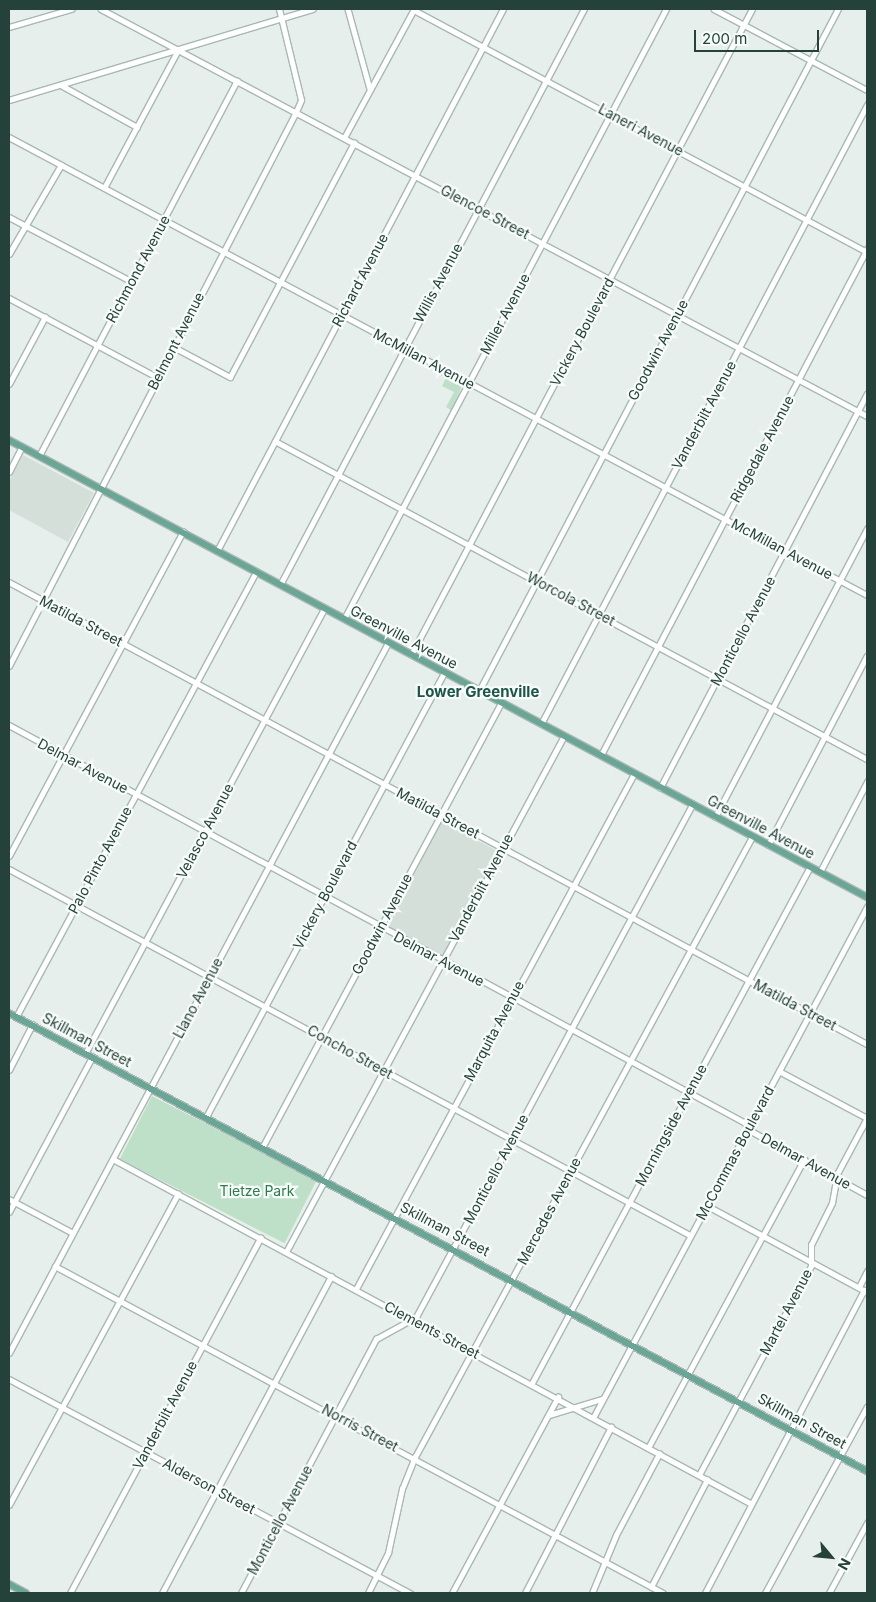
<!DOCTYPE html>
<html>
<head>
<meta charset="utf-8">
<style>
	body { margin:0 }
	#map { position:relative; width:876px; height:1602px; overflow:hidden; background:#e6efeb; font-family:Inter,sans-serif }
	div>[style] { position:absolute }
	.built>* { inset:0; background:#d4dfda; transform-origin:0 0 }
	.green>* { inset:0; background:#bfe0c8; transform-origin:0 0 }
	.roads { filter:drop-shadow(1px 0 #a8b8b2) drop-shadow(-1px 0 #a8b8b2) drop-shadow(0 1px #a8b8b2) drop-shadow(0 -1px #a8b8b2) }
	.minor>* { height:4.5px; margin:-2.25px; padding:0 2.25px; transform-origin:2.25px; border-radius:2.25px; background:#fff }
	.major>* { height:5.5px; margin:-2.75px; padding:0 2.75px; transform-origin:2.75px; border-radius:2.75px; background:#6aa596 }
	span { translate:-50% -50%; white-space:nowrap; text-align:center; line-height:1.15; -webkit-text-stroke:4.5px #f7fbf9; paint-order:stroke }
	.street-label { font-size:14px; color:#24423a }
	.park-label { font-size:14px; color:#2d7a4b }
	.neighbourhood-label { font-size:15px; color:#1f5548; font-weight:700 }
	.frame { position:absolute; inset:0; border:10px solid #24423a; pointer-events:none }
	.north { position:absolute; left:806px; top:1532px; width:50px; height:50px; -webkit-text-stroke:4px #f7fbf9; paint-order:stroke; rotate:118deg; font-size:14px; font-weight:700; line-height:20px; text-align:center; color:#24423a }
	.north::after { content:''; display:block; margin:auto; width:18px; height:22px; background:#24423a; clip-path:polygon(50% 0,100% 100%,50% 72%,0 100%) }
	.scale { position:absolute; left:694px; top:30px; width:125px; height:22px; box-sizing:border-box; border:2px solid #24423a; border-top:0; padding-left:6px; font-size:15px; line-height:18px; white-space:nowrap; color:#24423a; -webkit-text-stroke:4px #f7fbf9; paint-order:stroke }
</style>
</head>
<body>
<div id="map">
	<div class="built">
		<div style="clip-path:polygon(23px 455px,94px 493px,68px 542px,9px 510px,9px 481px)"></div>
		<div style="left:441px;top:822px;width:64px;height:118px;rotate:27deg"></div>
	</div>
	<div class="green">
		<div style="clip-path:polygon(437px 369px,463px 383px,452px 411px,446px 407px,454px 392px,442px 386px,446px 378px,435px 372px)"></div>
		<div style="left:152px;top:1096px;width:185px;height:71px;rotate:27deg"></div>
	</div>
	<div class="roads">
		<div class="minor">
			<div style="left:101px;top:9px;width:867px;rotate:27.98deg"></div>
			<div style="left:348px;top:9px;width:83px;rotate:74.6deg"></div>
			<div style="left:714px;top:9px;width:173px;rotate:27.9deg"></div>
			<div style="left:414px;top:10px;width:514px;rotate:28.11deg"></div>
			<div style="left:9px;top:27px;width:65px;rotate:-16.2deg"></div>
			<div style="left:61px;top:85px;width:87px;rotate:28.9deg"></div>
			<div style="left:9px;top:100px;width:317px;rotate:-16.7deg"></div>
			<div style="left:9px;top:137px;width:973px;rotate:28.09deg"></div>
			<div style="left:344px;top:138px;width:147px;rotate:-61.5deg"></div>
			<div style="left:104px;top:188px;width:157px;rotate:-61.8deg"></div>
			<div style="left:9px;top:217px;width:138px;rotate:27.7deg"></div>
			<div style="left:9px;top:254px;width:103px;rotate:-59.7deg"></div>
			<div style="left:9px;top:298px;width:168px;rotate:28.1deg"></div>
			<div style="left:172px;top:346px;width:66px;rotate:28.1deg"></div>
			<div style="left:230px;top:377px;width:265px;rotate:-62.1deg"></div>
			<div style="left:9px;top:384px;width:76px;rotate:-61.8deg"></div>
			<div style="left:275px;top:441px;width:672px;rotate:28.24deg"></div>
			<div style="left:39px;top:456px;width:424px;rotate:-62.2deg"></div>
			<div style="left:9px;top:472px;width:28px;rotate:-63deg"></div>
			<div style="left:217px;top:551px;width:613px;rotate:-62.18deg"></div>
			<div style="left:9px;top:582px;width:974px;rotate:28.3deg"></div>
			<div style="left:280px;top:585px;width:651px;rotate:-62.18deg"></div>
			<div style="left:344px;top:619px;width:690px;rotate:-62.17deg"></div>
			<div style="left:411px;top:655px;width:730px;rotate:-62.17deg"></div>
			<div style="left:9px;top:666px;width:624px;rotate:-62.61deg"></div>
			<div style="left:296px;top:112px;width:13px;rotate:-67deg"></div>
			<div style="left:301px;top:100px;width:94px;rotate:-103.6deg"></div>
			<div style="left:479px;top:691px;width:771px;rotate:-62.24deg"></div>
			<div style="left:541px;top:724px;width:700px;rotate:-62.23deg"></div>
			<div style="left:9px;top:725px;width:835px;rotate:28.38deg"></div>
			<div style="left:744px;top:1122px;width:13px;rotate:48deg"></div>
			<div style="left:753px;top:1132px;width:130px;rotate:28.9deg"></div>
			<div style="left:601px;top:755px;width:572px;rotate:-62.27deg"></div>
			<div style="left:660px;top:788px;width:445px;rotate:-62.3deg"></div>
			<div style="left:715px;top:817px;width:326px;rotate:-62.2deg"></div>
			<div style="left:768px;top:845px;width:213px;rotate:-62.4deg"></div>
			<div style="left:9px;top:856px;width:368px;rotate:-61.8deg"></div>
			<div style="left:9px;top:869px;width:773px;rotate:28.26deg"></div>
			<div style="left:820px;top:872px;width:102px;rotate:-62.4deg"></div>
			<div style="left:16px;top:1017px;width:506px;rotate:-61.66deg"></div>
			<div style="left:85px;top:1054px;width:505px;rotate:-61.76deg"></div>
			<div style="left:9px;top:1070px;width:51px;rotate:-62.9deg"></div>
			<div style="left:779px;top:1071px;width:100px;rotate:28.1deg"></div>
			<div style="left:206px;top:1117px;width:504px;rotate:-61.81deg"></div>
			<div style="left:263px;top:1146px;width:503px;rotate:-61.75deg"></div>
			<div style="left:113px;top:1159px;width:724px;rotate:28.37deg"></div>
			<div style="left:9px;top:1199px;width:72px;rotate:28deg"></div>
			<div style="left:706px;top:1205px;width:183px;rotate:28.4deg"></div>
			<div style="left:9px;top:1212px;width:176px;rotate:-61.8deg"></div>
			<div style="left:286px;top:1252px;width:586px;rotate:-61.69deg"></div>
			<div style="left:55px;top:1266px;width:690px;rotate:28.27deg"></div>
			<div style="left:859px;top:1287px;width:18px;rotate:-63deg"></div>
			<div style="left:356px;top:1289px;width:585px;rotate:-61.64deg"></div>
			<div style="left:9px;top:1353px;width:805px;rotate:-61.91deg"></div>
			<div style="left:9px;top:1379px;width:455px;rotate:28.1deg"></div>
			<div style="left:532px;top:1383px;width:586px;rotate:-61.69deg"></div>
			<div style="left:549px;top:1415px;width:55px;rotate:-16.8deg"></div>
			<div style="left:593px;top:1418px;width:580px;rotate:-61.8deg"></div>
			<div style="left:648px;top:1448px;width:328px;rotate:-61.6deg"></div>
			<div style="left:699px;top:1475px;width:237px;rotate:-61.8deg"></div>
			<div style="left:811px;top:1266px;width:21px;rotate:-90deg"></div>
			<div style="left:811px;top:1245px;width:47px;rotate:-63.4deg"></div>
			<div style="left:832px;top:1203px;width:29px;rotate:-80deg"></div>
			<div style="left:837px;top:1174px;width:64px;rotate:-61.8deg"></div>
			<div style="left:9px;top:1505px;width:354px;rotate:-61.5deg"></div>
			<div style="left:651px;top:1587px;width:121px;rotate:-62.4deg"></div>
			<div style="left:70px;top:1593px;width:403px;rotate:-61.8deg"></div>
			<div style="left:162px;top:1593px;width:359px;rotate:-61.9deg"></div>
			<div style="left:241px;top:1593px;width:288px;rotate:-62deg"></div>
			<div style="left:376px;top:1339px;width:46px;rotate:-28.8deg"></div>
			<div style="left:416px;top:1317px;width:582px;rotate:-61.67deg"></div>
			<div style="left:368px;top:1593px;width:45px;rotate:-63.4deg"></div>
			<div style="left:388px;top:1553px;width:66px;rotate:-77.7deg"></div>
			<div style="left:402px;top:1489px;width:35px;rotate:-68deg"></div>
			<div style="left:415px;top:1457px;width:706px;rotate:-61.47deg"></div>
			<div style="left:452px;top:1593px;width:223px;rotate:-61.6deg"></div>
			<div style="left:525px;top:1593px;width:187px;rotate:-62.6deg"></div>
			<div style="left:592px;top:1593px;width:63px;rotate:-67.5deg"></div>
			<div style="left:616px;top:1535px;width:92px;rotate:-62deg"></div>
			<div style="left:705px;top:1593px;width:342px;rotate:-62.3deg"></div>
			<div style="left:765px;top:1593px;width:212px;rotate:-61.3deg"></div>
			<div style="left:829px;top:1593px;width:80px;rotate:-61.5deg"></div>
		</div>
		<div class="major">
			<div style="left:9px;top:440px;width:972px;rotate:28.04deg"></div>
			<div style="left:9px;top:1013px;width:973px;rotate:28.09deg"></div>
			<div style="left:9px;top:1584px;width:19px;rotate:28deg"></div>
		</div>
	</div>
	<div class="street-label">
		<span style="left:641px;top:130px;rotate:28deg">Laneri Avenue</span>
		<span style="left:485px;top:212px;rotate:28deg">Glencoe Street</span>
		<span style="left:138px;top:269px;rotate:-62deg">Richmond Avenue</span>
		<span style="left:360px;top:280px;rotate:-62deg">Richard Avenue</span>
		<span style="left:438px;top:283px;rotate:-62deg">Willis Avenue</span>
		<span style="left:505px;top:314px;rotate:-62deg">Miller Avenue</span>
		<span style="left:582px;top:332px;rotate:-62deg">Vickery Boulevard</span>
		<span style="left:176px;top:341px;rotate:-63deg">Belmont Avenue</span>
		<span style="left:658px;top:350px;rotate:-62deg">Goodwin Avenue</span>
		<span style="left:424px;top:359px;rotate:28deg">McMillan Avenue</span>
		<span style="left:704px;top:415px;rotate:-62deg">Vanderbilt Avenue</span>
		<span style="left:762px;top:449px;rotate:-62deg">Ridgedale Avenue</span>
		<span style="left:782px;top:549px;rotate:28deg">McMillan Avenue</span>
		<span style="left:571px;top:599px;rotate:28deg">Worcola Street</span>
		<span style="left:81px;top:621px;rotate:28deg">Matilda Street</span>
		<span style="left:743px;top:631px;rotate:-62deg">Monticello Avenue</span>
		<span style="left:404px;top:637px;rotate:28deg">Greenville Avenue</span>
		<span style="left:83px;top:766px;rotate:28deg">Delmar Avenue</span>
		<span style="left:438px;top:813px;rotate:28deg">Matilda Street</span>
		<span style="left:761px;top:827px;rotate:28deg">Greenville Avenue</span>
		<span style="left:205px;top:831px;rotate:-62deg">Velasco Avenue</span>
		<span style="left:100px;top:860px;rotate:-62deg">Palo Pinto Avenue</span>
		<span style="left:481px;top:888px;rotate:-62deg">Vanderbilt Avenue</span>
		<span style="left:325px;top:895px;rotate:-62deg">Vickery Boulevard</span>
		<span style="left:382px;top:924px;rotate:-62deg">Goodwin Avenue</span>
		<span style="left:439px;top:959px;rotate:28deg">Delmar Avenue</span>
		<span style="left:198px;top:998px;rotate:-62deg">Llano Avenue</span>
		<span style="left:795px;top:1005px;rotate:28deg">Matilda Street</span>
		<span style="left:494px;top:1031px;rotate:-62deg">Marquita Avenue</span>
		<span style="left:87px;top:1040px;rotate:28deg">Skillman Street</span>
		<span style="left:350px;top:1052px;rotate:29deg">Concho Street</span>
		<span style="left:671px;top:1125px;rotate:-62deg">Morningside Avenue</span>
		<span style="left:735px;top:1153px;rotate:-62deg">McCommas Boulevard</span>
		<span style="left:806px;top:1161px;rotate:29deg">Delmar Avenue</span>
		<span style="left:496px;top:1169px;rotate:-62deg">Monticello Avenue</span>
		<span style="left:549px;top:1211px;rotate:-62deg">Mercedes Avenue</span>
		<span style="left:445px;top:1229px;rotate:28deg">Skillman Street</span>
		<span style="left:786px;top:1312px;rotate:-62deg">Martel Avenue</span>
		<span style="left:432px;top:1330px;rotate:28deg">Clements Street</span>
		<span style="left:165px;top:1415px;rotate:-62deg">Vanderbilt Avenue</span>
		<span style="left:802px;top:1421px;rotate:29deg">Skillman Street</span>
		<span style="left:360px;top:1428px;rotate:28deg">Norris Street</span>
		<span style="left:209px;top:1486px;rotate:28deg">Alderson Street</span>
		<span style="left:280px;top:1520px;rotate:-62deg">Monticello Avenue</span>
	</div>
	<div class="park-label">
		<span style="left:257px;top:1191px">Tietze Park</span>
	</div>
	<div class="neighbourhood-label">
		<span style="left:478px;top:692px">Lower Greenville</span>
	</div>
	<div class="frame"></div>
	<div class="north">N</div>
	<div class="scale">200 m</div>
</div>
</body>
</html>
